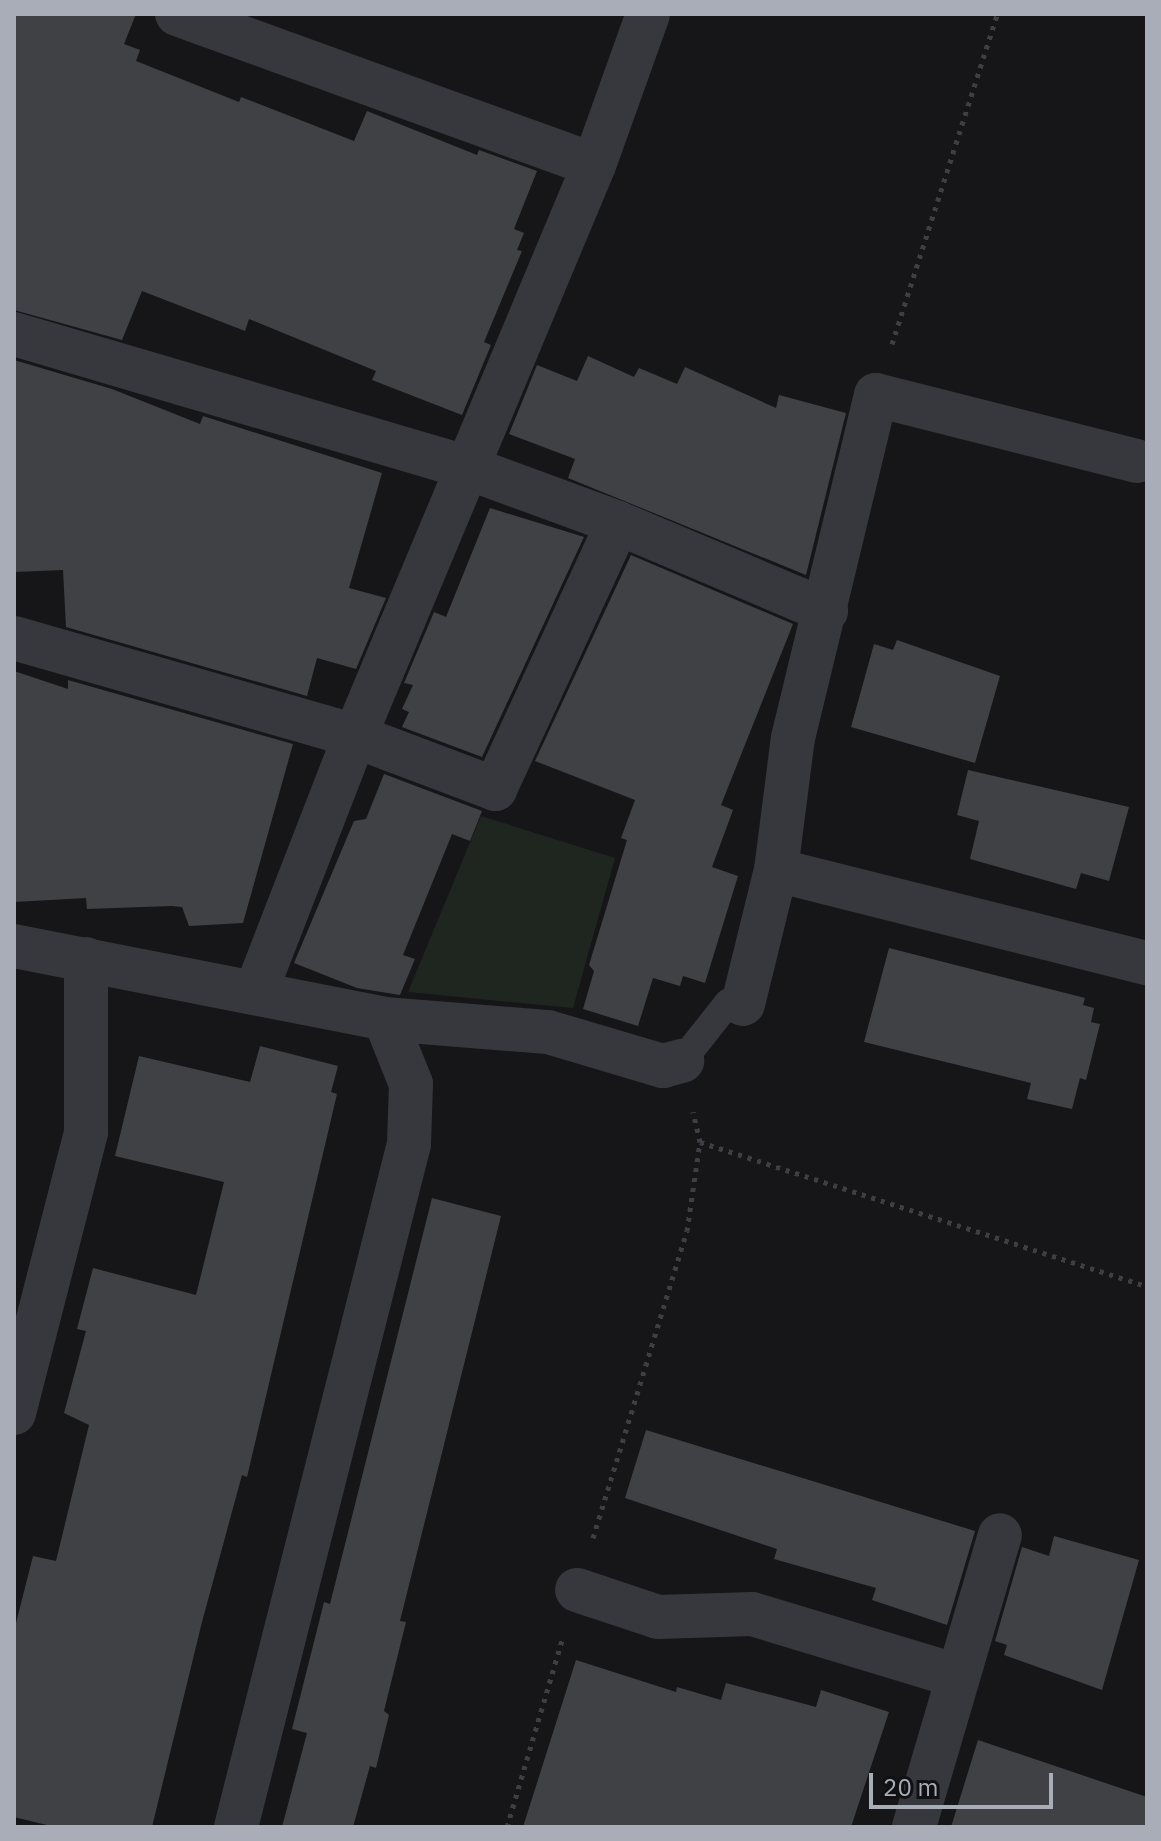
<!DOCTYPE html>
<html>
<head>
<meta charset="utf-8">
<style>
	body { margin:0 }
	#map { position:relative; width:1161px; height:1841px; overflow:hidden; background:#161618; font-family:"IBM Plex Sans",sans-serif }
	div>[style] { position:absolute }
	.green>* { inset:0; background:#1e261f }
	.building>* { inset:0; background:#404145 }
	.path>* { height:5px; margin-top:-2.5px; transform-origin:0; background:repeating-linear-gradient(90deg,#3d3f44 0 4px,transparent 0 10px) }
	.service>* { height:28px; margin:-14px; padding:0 14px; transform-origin:14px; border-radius:14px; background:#37383d }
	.minor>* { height:44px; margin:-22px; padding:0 22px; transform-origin:22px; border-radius:22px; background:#37383d }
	span { translate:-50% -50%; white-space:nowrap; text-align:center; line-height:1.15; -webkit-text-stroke:6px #111113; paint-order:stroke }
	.frame { position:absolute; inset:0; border:16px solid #a8adb8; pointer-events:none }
	.scale { position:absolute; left:869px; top:1773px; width:184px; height:36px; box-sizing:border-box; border:4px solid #a8adb8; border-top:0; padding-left:10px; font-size:24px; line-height:28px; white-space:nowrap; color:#a8adb8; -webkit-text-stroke:6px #111113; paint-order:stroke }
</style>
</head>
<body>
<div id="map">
	<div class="green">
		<div style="clip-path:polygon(481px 816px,615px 858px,573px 1008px,408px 992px)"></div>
	</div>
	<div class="building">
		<div style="clip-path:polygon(14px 14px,136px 14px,124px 44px,140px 50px,136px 61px,239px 102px,241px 97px,354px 141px,367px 111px,477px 155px,479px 150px,537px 171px,514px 229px,524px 233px,517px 250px,522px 251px,484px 342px,491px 345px,462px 415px,372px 380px,376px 371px,249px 319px,245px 331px,142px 291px,122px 340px,14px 310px)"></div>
		<div style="clip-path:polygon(588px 356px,634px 377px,639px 368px,677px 384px,685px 367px,776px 408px,779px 395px,846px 413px,806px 575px,568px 478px,575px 459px,509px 434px,537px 365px,577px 381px)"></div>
		<div style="clip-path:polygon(14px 360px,112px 389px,200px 424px,203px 416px,382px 473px,349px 588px,386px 598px,356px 669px,317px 658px,307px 696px,66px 627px,63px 570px,14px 572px)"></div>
		<div style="clip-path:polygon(490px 508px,584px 537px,482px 757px,402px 727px,409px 712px,402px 709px,413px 685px,404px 683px,434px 612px,446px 617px)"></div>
		<div style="clip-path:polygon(631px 555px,793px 624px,721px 805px,733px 810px,712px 867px,738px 876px,705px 983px,683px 976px,680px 986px,653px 978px,638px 1026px,583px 1009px,594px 971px,589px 965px,627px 840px,621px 838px,635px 800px,535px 761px)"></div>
		<div style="clip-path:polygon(897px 640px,1000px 676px,975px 763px,851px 727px,874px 644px,893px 650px)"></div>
		<div style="clip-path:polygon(14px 671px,68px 689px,68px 680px,293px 744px,243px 923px,189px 926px,182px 907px,171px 906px,87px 909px,86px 898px,14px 902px)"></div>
		<div style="clip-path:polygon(968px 770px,1129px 807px,1109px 881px,1081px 873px,1076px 889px,970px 859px,979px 821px,957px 815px)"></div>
		<div style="clip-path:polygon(384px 774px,482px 811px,470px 841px,452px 834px,403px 955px,415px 959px,400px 995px,357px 988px,294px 963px,354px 821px,366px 819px)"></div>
		<div style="clip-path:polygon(889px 948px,1085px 998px,1083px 1005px,1094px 1008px,1091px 1022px,1100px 1024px,1086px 1080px,1080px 1078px,1072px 1109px,1027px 1099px,1031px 1083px,864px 1042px)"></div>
		<div style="clip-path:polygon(260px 1046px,338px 1066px,331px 1092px,337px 1094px,247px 1477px,242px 1475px,202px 1622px,152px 1827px,55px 1827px,14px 1817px,14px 1631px,33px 1556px,56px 1561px,89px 1425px,64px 1413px,86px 1331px,77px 1329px,93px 1268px,196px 1295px,224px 1182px,115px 1156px,139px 1056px,250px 1082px)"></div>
		<div style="clip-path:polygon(432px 1198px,501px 1216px,400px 1621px,406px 1622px,384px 1711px,389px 1715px,376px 1768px,370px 1766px,353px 1827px,282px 1827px,307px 1733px,292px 1729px,324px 1602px,330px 1604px)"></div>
		<div style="clip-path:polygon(646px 1430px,975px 1531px,947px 1625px,872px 1600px,876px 1588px,774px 1559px,777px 1549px,625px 1498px)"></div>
		<div style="clip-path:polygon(1054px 1536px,1139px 1560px,1102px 1690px,1004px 1655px,1007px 1645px,995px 1641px,1022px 1547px,1049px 1556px)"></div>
		<div style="clip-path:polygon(576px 1660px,676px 1692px,677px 1687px,721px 1700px,726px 1683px,816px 1707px,821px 1690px,889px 1712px,851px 1827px,523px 1827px)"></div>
		<div style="clip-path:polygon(978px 1740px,1147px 1797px,1147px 1827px,951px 1827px)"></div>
	</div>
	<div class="path">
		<div style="left:892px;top:344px;width:346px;rotate:-72.3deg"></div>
		<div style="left:700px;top:1142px;width:470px;rotate:17.9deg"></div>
		<div style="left:593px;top:1538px;width:321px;rotate:-73deg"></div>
		<div style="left:687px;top:1231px;width:90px;rotate:-81.7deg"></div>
		<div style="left:700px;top:1142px;width:31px;rotate:-103deg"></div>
		<div style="left:507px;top:1827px;width:195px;rotate:-73.6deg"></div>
	</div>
	<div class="service">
		<div style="left:682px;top:1061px;width:74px;rotate:-51.6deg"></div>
		<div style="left:728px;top:1003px;width:15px;rotate:4deg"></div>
	</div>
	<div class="minor">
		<div style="left:177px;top:14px;width:443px;rotate:19.9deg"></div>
		<div style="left:14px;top:334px;width:471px;rotate:16.4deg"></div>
		<div style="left:466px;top:467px;width:162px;rotate:20.2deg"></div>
		<div style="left:618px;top:523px;width:226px;rotate:22.9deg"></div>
		<div style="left:14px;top:638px;width:355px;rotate:16deg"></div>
		<div style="left:355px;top:736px;width:150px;rotate:20.7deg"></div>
		<div style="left:495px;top:789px;width:293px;rotate:-65.2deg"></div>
		<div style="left:776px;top:870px;width:382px;rotate:14.1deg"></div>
		<div style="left:14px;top:946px;width:378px;rotate:11.1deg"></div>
		<div style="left:385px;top:1019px;width:70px;rotate:68.2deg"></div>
		<div style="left:411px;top:1084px;width:60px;rotate:91.9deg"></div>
		<div style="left:409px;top:1144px;width:705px;rotate:104.21deg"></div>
		<div style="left:256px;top:991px;width:274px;rotate:-68.8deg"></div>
		<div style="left:355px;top:736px;width:619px;rotate:-67.29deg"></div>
		<div style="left:594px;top:165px;width:160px;rotate:-70.3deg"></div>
		<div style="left:743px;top:1004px;width:138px;rotate:-76.2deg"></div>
		<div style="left:776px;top:870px;width:133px;rotate:-82.7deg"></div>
		<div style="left:793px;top:738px;width:353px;rotate:-76.4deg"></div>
		<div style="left:876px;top:395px;width:269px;rotate:14.2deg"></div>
		<div style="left:385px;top:1019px;width:164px;rotate:4.6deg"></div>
		<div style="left:548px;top:1032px;width:120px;rotate:16.5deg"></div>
		<div style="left:663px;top:1066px;width:20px;rotate:-15deg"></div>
		<div style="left:14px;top:1413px;width:290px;rotate:-75.6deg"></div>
		<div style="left:86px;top:1132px;width:173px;rotate:-90deg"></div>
		<div style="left:577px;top:1590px;width:85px;rotate:18.4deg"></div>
		<div style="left:658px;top:1617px;width:94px;rotate:-1.8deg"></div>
		<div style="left:752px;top:1614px;width:215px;rotate:16.8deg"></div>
		<div style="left:914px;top:1827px;width:304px;rotate:-73.6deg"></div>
	</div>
	<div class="frame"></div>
	<div class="scale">20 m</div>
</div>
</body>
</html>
